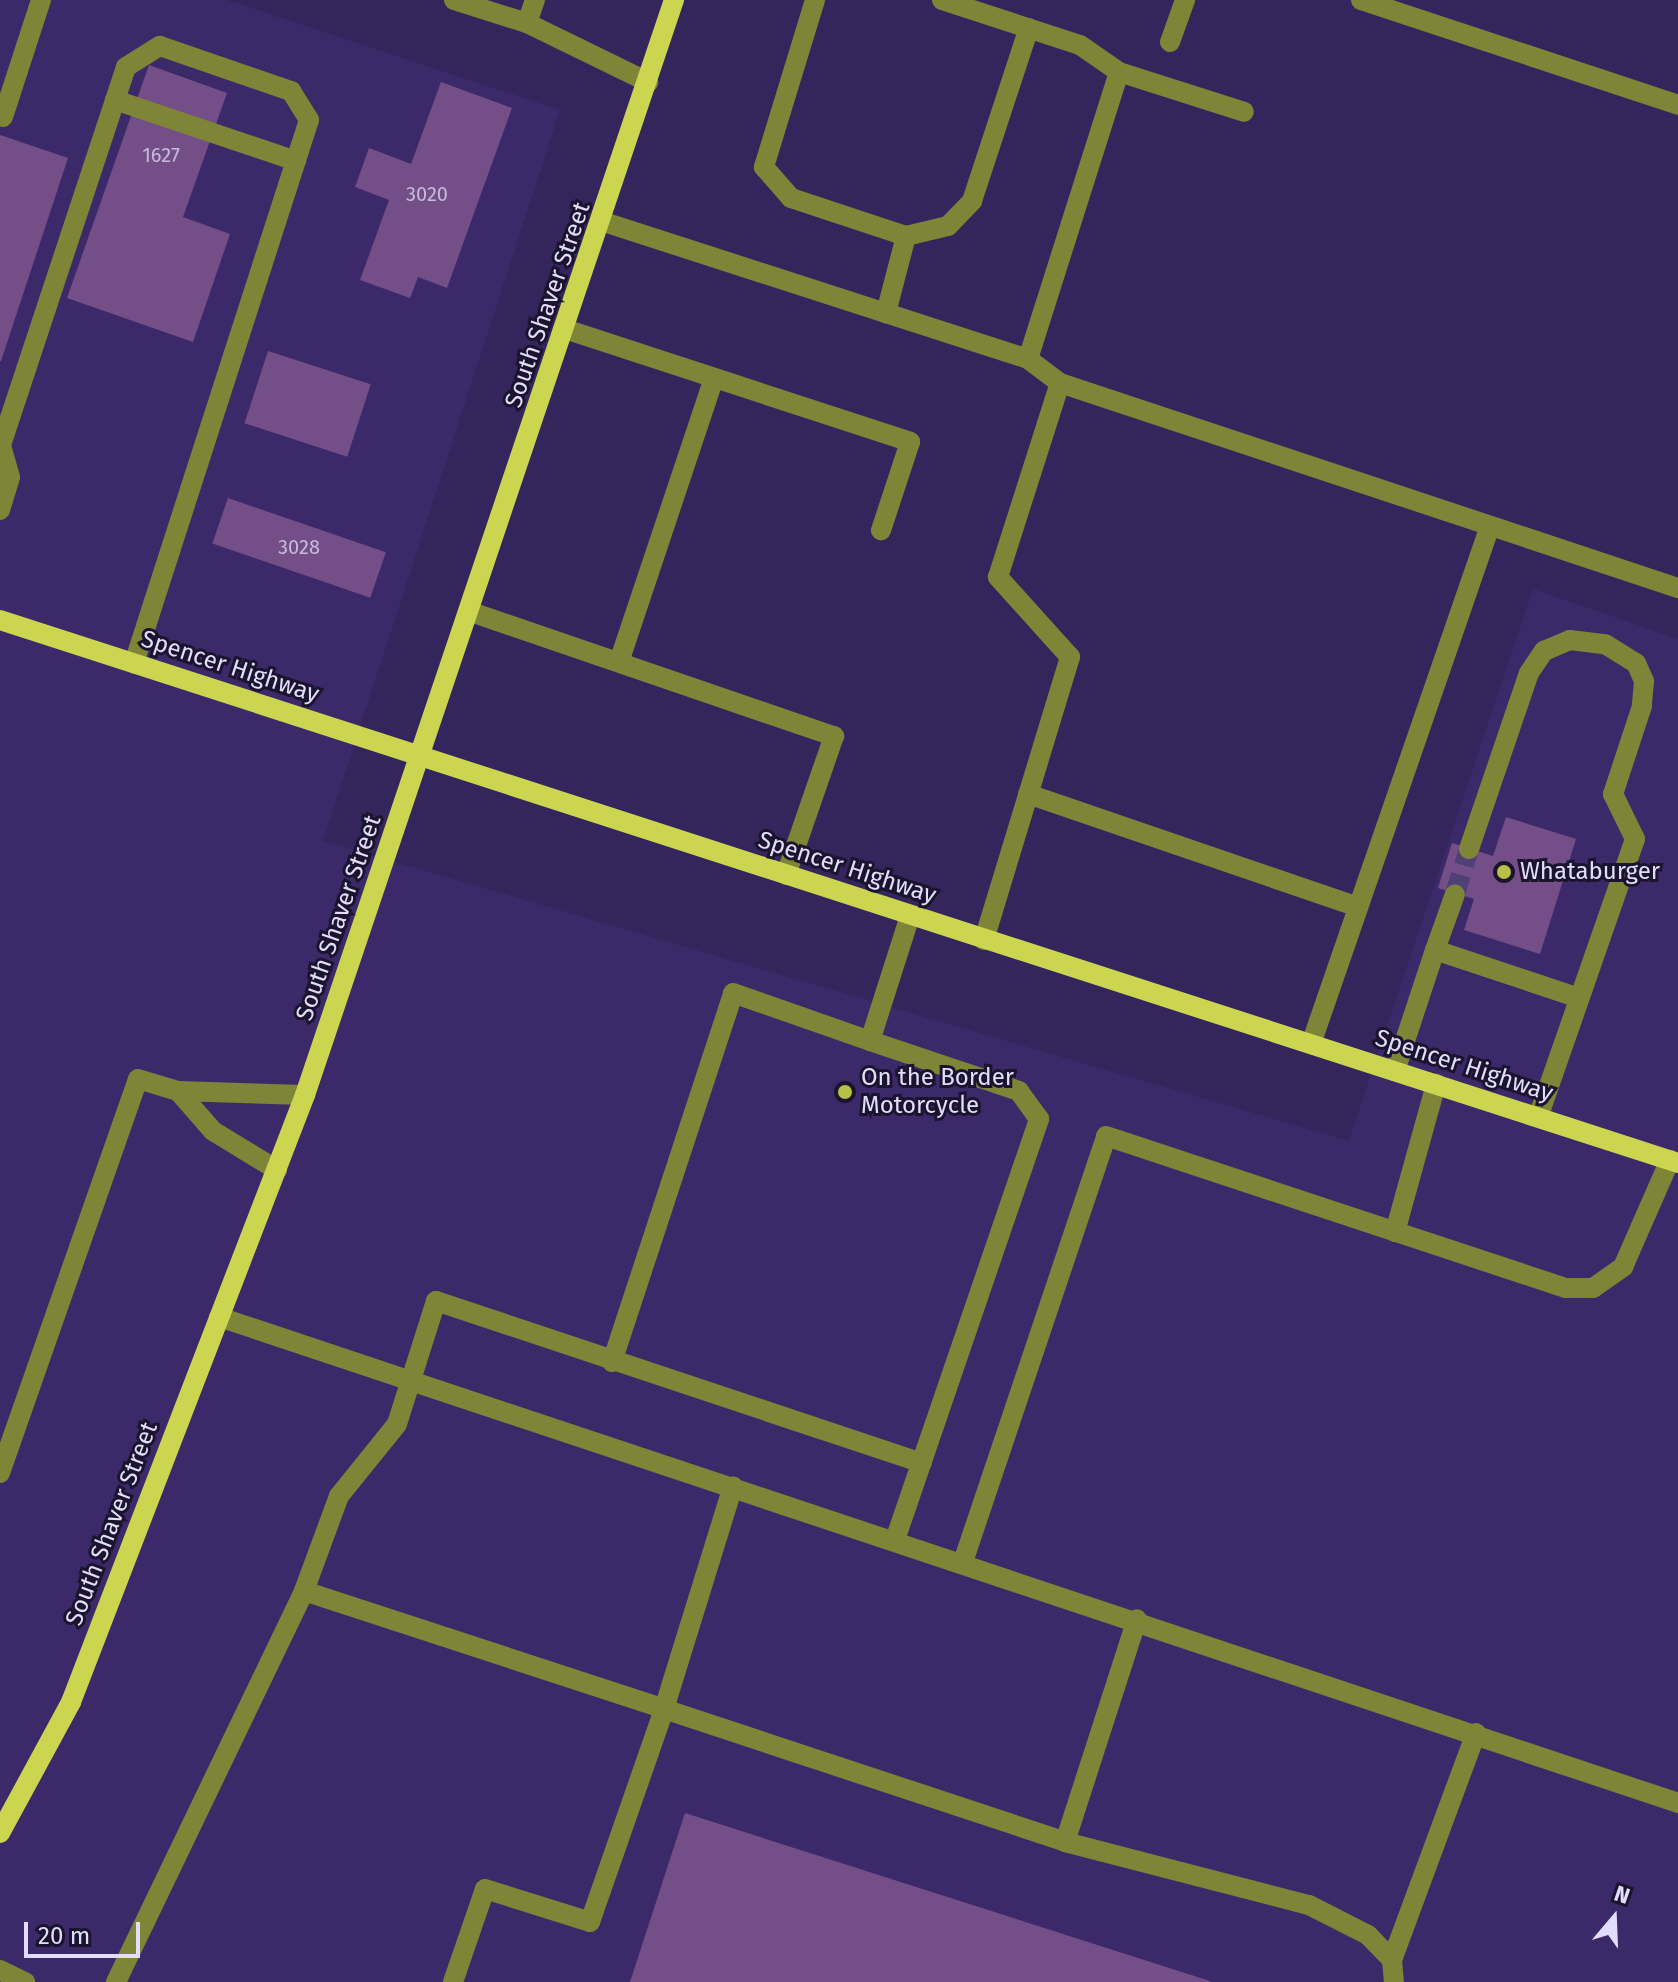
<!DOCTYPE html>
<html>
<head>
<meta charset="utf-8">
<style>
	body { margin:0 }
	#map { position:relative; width:1678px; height:1982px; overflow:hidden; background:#35255d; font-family:"Fira Sans",sans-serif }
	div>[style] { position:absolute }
	.built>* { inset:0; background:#3c2969 }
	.building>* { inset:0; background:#744f87; transform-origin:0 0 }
	.minor-tunnel>* { height:20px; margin-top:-10px; transform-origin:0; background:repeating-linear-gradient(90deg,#4f4175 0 20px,transparent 0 30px) }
	.minor>* { height:20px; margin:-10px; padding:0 10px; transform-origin:10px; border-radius:10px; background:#7f8536 }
	.major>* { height:20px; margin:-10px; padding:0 10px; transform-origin:10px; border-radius:10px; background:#ccd550 }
	.dots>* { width:22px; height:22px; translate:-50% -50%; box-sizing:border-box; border:4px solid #1b142e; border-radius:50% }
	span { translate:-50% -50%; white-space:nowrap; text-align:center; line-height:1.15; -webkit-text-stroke:6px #1b142e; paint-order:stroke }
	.number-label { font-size:20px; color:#c6badd }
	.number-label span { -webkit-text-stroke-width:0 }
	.street-label { font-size:24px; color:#e2ddfa }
	.poi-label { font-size:24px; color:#e2ddfa }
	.left { translate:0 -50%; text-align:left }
	.north { position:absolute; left:1574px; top:1878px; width:80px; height:80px; -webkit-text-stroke:6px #1b142e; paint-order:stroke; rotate:19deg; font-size:22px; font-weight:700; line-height:32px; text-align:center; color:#e2ddfa }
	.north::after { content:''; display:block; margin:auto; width:28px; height:36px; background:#e2ddfa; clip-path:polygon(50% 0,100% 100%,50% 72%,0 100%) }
	.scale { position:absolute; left:24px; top:1922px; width:116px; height:36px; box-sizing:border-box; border:4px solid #e2ddfa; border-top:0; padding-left:10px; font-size:24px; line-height:28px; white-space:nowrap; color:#e2ddfa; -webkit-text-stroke:6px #1b142e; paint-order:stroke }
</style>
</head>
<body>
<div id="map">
	<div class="built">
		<div style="clip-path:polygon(0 0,227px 0,560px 110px,323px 841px,1349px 1141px,1533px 589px,1678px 639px,1678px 1982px,0 1982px)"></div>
	</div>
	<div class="building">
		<div style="clip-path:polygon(149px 65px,227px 93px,183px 217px,230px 234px,193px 342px,67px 298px)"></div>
		<div style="clip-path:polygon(441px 82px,512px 108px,447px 288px,418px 277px,410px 298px,360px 280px,389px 200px,355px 187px,369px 148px,411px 164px)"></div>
		<div style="clip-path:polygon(0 135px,68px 158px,1px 361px,0 361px)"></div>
		<div style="left:268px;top:351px;width:108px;height:76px;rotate:18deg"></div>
		<div style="left:228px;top:498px;width:167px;height:48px;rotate:19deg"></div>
		<div style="clip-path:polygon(1506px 817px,1576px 839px,1540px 954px,1464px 930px,1474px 899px,1438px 888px,1452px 843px,1493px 856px)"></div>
		<div style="clip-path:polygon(685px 1813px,1210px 1981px,1210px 1982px,630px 1982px)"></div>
	</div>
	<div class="minor-tunnel">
		<div style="left:1455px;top:894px;width:47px;rotate:-72.7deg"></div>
	</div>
	<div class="minor">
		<div style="left:454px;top:0;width:77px;rotate:17.5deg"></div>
		<div style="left:527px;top:23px;width:135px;rotate:26deg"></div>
		<div style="left:815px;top:0;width:175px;rotate:107deg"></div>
		<div style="left:764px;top:167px;width:41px;rotate:48.9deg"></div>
		<div style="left:791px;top:198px;width:121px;rotate:18.3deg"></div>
		<div style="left:906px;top:236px;width:80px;rotate:104.6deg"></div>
		<div style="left:942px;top:0;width:145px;rotate:18.1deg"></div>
		<div style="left:1080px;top:45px;width:47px;rotate:34.7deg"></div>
		<div style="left:1119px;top:72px;width:131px;rotate:17.7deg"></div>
		<div style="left:1361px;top:0;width:334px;rotate:18.3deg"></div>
		<div style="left:527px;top:23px;width:24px;rotate:-71deg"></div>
		<div style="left:1170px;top:42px;width:45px;rotate:-70.3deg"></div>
		<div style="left:115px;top:100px;width:191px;rotate:18.6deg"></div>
		<div style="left:3px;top:117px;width:123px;rotate:-72deg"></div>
		<div style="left:604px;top:222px;width:446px;rotate:17.9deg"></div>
		<div style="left:1028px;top:359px;width:40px;rotate:37deg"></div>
		<div style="left:1060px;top:383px;width:651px;rotate:18.35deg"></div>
		<div style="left:906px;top:236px;width:43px;rotate:-13.4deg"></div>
		<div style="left:948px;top:226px;width:35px;rotate:-46deg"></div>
		<div style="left:972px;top:201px;width:182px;rotate:-71.8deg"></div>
		<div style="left:568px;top:330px;width:360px;rotate:18.1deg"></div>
		<div style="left:910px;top:442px;width:93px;rotate:108.2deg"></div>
		<div style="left:1028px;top:359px;width:301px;rotate:-72.4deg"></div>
		<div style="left:0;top:510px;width:34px;rotate:-73deg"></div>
		<div style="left:10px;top:477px;width:33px;rotate:-106deg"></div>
		<div style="left:1px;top:445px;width:398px;rotate:-71.7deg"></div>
		<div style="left:126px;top:67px;width:40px;rotate:-32deg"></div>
		<div style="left:160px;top:46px;width:139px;rotate:19deg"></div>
		<div style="left:291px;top:91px;width:34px;rotate:58deg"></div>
		<div style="left:309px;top:120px;width:571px;rotate:107.86deg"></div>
		<div style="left:471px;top:612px;width:384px;rotate:18.9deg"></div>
		<div style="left:834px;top:736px;width:147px;rotate:109.1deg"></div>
		<div style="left:619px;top:662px;width:299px;rotate:-71.5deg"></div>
		<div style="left:1028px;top:794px;width:349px;rotate:18.9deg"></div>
		<div style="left:1469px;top:849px;width:186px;rotate:-71.2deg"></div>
		<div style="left:1529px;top:673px;width:27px;rotate:-56deg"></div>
		<div style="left:1544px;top:651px;width:28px;rotate:-23deg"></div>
		<div style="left:1570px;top:640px;width:35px;rotate:7deg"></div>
		<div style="left:1605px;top:644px;width:36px;rotate:32deg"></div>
		<div style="left:1636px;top:663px;width:20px;rotate:66deg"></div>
		<div style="left:1644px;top:681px;width:25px;rotate:95deg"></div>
		<div style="left:1642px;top:706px;width:93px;rotate:108.2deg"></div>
		<div style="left:1613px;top:794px;width:50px;rotate:63.9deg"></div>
		<div style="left:1635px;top:839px;width:294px;rotate:109.2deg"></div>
		<div style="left:984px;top:940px;width:296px;rotate:-73.1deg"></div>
		<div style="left:1070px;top:657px;width:108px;rotate:-132deg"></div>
		<div style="left:998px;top:577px;width:204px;rotate:-72.3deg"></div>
		<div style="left:1435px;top:950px;width:59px;rotate:-70.3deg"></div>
		<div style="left:1311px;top:1044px;width:548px;rotate:-70.94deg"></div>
		<div style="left:1395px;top:1071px;width:127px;rotate:-71.7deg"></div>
		<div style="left:1435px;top:950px;width:152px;rotate:18.4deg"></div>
		<div style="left:178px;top:1091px;width:53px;rotate:48.8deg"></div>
		<div style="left:213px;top:1131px;width:75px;rotate:31.4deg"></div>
		<div style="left:1395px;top:1232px;width:154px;rotate:-74.5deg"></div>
		<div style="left:219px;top:1317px;width:1538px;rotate:18.42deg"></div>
		<div style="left:612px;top:1362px;width:388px;rotate:-71.8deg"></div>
		<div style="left:733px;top:993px;width:145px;rotate:19.3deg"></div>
		<div style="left:0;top:1473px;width:417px;rotate:-70.7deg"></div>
		<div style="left:138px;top:1079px;width:42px;rotate:16.7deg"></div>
		<div style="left:178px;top:1091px;width:127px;rotate:1.8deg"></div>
		<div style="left:895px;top:1540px;width:445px;rotate:-71.1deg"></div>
		<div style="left:1039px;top:1119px;width:34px;rotate:-126deg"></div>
		<div style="left:1019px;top:1091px;width:157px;rotate:-161.4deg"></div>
		<div style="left:870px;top:1041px;width:131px;rotate:-72.3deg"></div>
		<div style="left:963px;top:1562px;width:449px;rotate:-71.4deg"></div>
		<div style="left:1106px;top:1136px;width:484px;rotate:18.3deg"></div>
		<div style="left:1566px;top:1288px;width:27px"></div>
		<div style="left:1593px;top:1288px;width:37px;rotate:-35deg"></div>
		<div style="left:1623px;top:1267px;width:117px;rotate:-66.3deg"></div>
		<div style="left:304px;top:1591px;width:379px;rotate:18.1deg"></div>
		<div style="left:664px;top:1709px;width:233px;rotate:-72.8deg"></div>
		<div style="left:1065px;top:1842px;width:252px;rotate:14.5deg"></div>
		<div style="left:1309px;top:1905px;width:66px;rotate:27deg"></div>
		<div style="left:1368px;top:1935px;width:35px;rotate:46deg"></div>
		<div style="left:1392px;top:1960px;width:22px;rotate:85deg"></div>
		<div style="left:1392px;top:1960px;width:242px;rotate:-69.7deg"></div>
		<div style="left:0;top:1970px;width:28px;rotate:26deg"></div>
		<div style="left:116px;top:1982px;width:434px;rotate:-64.3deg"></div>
		<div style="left:304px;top:1591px;width:101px;rotate:-69.8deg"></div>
		<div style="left:339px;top:1496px;width:92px;rotate:-51.1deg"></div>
		<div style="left:397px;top:1424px;width:129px;rotate:-72.4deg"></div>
		<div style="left:436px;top:1301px;width:512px;rotate:18.43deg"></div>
		<div style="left:453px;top:1982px;width:98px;rotate:-71deg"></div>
		<div style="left:485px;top:1889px;width:110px;rotate:17.4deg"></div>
		<div style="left:590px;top:1922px;width:225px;rotate:-70.8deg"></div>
		<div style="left:664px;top:1709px;width:422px;rotate:18.3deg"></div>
		<div style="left:1065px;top:1842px;width:234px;rotate:-72.1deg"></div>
	</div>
	<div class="major">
		<div style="left:0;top:620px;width:1764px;rotate:17.93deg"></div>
		<div style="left:0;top:1833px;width:149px;rotate:-61.5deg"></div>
		<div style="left:71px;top:1702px;width:651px;rotate:-68.92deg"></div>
		<div style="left:305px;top:1095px;width:1156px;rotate:-71.38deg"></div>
	</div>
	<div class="dots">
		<div style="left:1504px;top:872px;background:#b8c147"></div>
		<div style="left:845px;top:1092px;background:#b8c147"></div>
	</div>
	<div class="number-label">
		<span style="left:161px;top:155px">1627</span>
		<span style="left:427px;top:194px">3020</span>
		<span style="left:299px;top:547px">3028</span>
	</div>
	<div class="street-label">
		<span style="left:548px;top:305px;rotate:-71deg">South Shaver Street</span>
		<span style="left:230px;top:667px;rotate:18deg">Spencer Highway</span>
		<span style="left:847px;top:868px;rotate:18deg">Spencer Highway</span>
		<span style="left:339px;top:918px;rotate:-71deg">South Shaver Street</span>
		<span style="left:1464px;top:1066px;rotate:18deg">Spencer Highway</span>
		<span style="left:112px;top:1524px;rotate:-69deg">South Shaver Street</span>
	</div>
	<div class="poi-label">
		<span class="left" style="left:1520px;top:872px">Whataburger</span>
		<span class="left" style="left:861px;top:1092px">On the Border<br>Motorcycle</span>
	</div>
	<div class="north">N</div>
	<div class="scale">20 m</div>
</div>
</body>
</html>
